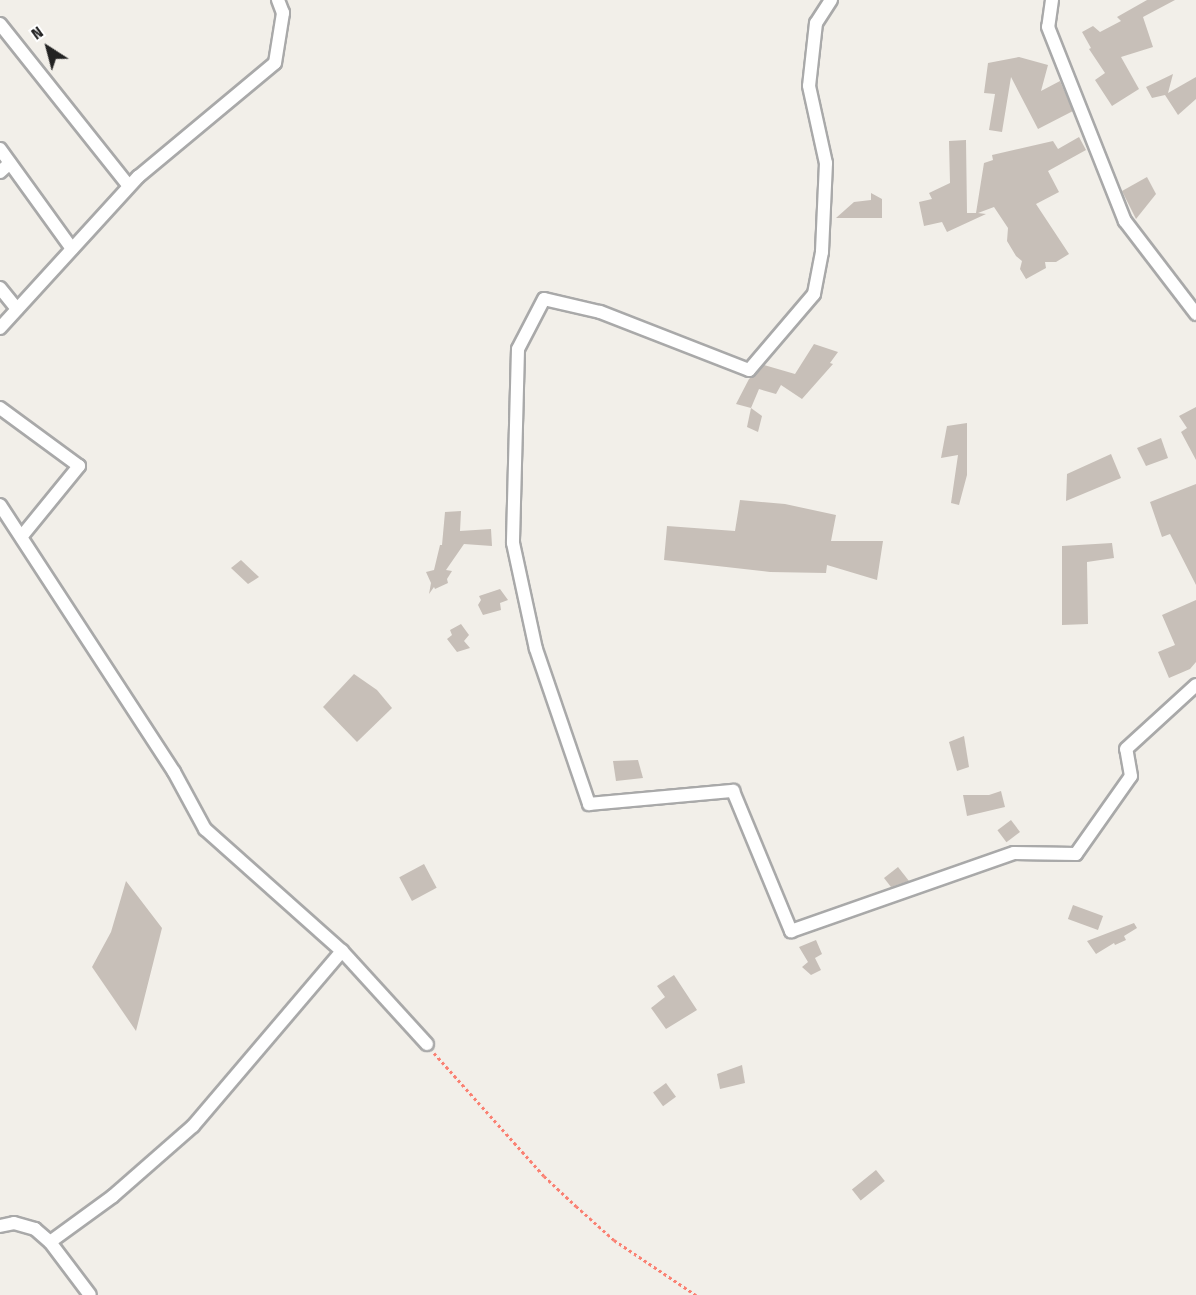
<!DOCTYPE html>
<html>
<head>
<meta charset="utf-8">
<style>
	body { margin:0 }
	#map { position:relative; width:1196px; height:1295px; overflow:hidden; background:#f2efe9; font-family:"Fira Sans Condensed",sans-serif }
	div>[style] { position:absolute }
	.building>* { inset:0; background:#c7bfb8; transform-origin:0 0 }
	.path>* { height:3px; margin-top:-1.5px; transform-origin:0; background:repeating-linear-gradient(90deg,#fa8072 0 3px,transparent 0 6px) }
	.roads { filter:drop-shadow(2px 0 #a9a9a9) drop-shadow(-2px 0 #a9a9a9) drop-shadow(0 2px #a9a9a9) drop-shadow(0 -2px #a9a9a9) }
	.street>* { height:12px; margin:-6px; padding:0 6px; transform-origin:6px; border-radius:6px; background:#fff }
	span { translate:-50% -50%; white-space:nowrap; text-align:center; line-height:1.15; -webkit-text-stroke:4.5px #fff; paint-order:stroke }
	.north { position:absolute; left:18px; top:18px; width:60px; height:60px; -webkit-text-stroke:4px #fff; paint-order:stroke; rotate:324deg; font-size:16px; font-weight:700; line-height:24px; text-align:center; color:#222 }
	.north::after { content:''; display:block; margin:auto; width:21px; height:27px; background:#222; clip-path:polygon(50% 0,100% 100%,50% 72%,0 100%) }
</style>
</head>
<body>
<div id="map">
	<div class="building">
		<div style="clip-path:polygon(1147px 0,1175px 0,1143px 17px,1153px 47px,1121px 57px,1139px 89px,1112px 106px,1095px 80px,1105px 73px,1089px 49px,1091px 48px,1082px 32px,1093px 26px,1100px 32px,1121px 21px,1117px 17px)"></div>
		<div style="clip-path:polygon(1019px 57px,1048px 65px,1041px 91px,1060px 81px,1073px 111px,1038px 129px,1011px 77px,1002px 132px,989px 130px,995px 94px,984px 93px,988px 63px)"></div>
		<div style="clip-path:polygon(1173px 74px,1168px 93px,1196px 77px,1196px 99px,1178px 115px,1165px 95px,1152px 98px,1146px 87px)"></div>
		<div style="clip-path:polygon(1079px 137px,1086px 150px,1048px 171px,1059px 192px,1036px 204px,1069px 254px,1056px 262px,1045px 262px,1046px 268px,1026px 279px,1020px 269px,1022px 261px,1016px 256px,1007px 241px,1008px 228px,994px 207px,978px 213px,986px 214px,947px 232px,942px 222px,924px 226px,919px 202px,932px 199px,929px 193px,950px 183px,949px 141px,966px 140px,967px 213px,976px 213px,984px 163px,993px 160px,992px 155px,1053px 141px,1058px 149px)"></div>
		<div style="clip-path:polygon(1147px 177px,1156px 194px,1136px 219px,1122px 191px)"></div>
		<div style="clip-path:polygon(871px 193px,882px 199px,882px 218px,836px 218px,854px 202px,871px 200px)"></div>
		<div style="clip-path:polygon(814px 344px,838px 352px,830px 363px,833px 364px,802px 399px,781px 385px,776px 394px,759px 389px,751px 408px,736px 404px,749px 379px,764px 365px,795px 374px)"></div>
		<div style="clip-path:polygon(1196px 407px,1196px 460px,1181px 432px,1187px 428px,1179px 416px)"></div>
		<div style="clip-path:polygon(751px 408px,762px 416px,758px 432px,747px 427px)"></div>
		<div style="clip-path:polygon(967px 423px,967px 475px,959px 505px,951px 503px,958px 455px,941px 458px,947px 426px)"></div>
		<div style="clip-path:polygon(1161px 438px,1168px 458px,1146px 466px,1137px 448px)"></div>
		<div style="clip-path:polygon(1111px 454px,1121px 478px,1066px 501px,1067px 474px)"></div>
		<div style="clip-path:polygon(1196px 484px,1196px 585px,1170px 534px,1162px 537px,1150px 502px)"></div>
		<div style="clip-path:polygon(740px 500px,785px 504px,836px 515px,831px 541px,883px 541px,877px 580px,827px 565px,826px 573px,770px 572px,664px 560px,667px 526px,735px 531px)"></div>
		<div style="clip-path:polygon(461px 511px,460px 531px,491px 529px,492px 546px,464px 544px,446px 570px,452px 571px,447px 579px,448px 583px,435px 589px,434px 587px,429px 594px,431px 583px,426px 572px,434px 570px,440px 545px,442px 545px,445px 512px)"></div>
		<div style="clip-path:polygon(1112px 543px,1114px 558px,1087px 562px,1088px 624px,1062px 625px,1062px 546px)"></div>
		<div style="clip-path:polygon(241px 560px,259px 577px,248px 584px,231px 568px)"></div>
		<div style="clip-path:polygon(500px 589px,508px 600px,500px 603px,501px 610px,483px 615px,478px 605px,481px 600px,479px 596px)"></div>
		<div style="clip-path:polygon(1196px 600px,1196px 662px,1190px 669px,1169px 678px,1158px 652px,1175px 645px,1162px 615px)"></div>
		<div style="clip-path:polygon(461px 624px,469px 635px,464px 641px,470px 648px,457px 652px,447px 639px,452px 635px,450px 630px)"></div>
		<div style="clip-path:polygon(354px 674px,377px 690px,392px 708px,357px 742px,323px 707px)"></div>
		<div style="clip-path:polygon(964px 736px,969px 767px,957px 771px,949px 742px)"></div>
		<div style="clip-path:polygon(638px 760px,643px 778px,616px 781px,613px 761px)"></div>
		<div style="clip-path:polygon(1001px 791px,1005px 807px,967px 816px,963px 795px,989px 795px)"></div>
		<div style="left:1011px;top:820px;width:15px;height:17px;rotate:53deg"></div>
		<div style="left:424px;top:864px;width:27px;height:28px;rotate:62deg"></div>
		<div style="clip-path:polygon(898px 867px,909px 881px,891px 887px,884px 878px)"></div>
		<div style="clip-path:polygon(126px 881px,162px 928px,136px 1031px,92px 967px,111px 932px)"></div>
		<div style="left:1073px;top:905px;width:32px;height:15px;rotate:20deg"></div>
		<div style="clip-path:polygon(1134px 923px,1137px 928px,1124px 936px,1126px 940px,1115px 945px,1114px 943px,1096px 954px,1087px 941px)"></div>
		<div style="clip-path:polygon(816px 940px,822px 954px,815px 958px,821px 970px,811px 975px,802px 967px,808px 962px,799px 947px)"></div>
		<div style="clip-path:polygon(674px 975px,697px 1010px,666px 1029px,651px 1008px,665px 997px,657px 986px)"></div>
		<div style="clip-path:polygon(742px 1065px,745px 1083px,720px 1089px,717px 1074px)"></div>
		<div style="left:666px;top:1083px;width:17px;height:16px;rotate:54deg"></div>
		<div style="left:876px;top:1170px;width:14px;height:31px;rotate:51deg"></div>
	</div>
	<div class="path">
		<div style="left:434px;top:1053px;width:165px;rotate:48.2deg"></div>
		<div style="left:544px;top:1176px;width:44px;rotate:43.2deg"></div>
		<div style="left:576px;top:1206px;width:51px;rotate:41.8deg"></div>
		<div style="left:614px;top:1240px;width:99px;rotate:33.9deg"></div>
	</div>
	<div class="roads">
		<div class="street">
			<div style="left:831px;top:0;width:27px;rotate:123deg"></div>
			<div style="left:816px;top:23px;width:63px;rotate:96.3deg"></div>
			<div style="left:809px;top:86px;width:79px;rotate:77.6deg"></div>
			<div style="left:826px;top:163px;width:89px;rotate:92.6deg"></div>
			<div style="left:822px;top:252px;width:43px;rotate:100.8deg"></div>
			<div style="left:814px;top:294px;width:100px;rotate:130.5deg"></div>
			<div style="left:749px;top:370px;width:160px;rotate:-158.7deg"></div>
			<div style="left:600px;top:312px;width:57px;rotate:-166.9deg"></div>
			<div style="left:544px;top:299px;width:56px;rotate:117.5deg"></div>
			<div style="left:518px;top:349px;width:194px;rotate:91.5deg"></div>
			<div style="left:513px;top:543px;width:108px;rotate:77.8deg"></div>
			<div style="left:536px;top:649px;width:164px;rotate:71.1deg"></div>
			<div style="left:589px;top:804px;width:145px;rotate:-5.2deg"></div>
			<div style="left:733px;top:791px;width:152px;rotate:67.5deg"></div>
			<div style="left:791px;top:931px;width:236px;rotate:-19.3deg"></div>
			<div style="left:1014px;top:853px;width:62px;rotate:0.9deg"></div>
			<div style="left:1076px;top:854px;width:95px;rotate:-54.8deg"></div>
			<div style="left:1131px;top:776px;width:27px;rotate:-100deg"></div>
			<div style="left:1126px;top:749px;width:95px;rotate:-42.4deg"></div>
			<div style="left:1052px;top:0;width:27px;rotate:98deg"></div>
			<div style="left:1048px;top:27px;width:209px;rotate:68.4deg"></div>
			<div style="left:1125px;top:221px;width:117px;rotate:52.6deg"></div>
			<div style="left:0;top:24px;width:207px;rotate:51.5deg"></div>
			<div style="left:0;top:149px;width:123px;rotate:54.2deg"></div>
			<div style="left:0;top:172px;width:13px;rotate:-42deg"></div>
			<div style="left:0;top:288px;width:27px;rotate:51deg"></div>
			<div style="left:0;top:328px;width:205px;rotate:-47.6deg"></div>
			<div style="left:138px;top:177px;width:178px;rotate:-39.8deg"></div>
			<div style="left:275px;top:63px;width:51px;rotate:-80.9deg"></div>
			<div style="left:283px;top:13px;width:14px;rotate:-111deg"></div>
			<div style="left:0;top:408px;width:98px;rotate:36.3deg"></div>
			<div style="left:79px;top:466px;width:90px;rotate:129.2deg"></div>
			<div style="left:0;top:505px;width:319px;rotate:56.9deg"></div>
			<div style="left:174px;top:772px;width:65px;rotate:61.5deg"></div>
			<div style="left:205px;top:829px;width:183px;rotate:41.7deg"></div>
			<div style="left:342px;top:951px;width:126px;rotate:47.6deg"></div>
			<div style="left:0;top:1226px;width:14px;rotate:-12deg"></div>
			<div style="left:14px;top:1223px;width:22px;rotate:16deg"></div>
			<div style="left:35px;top:1229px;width:20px;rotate:41deg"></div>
			<div style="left:50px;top:1242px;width:66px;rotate:53deg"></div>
			<div style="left:50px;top:1242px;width:78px;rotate:-36.1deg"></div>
			<div style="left:113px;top:1196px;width:106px;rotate:-41.2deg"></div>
			<div style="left:193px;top:1126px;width:230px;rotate:-49.6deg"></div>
		</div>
	</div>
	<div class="north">N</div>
</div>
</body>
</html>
